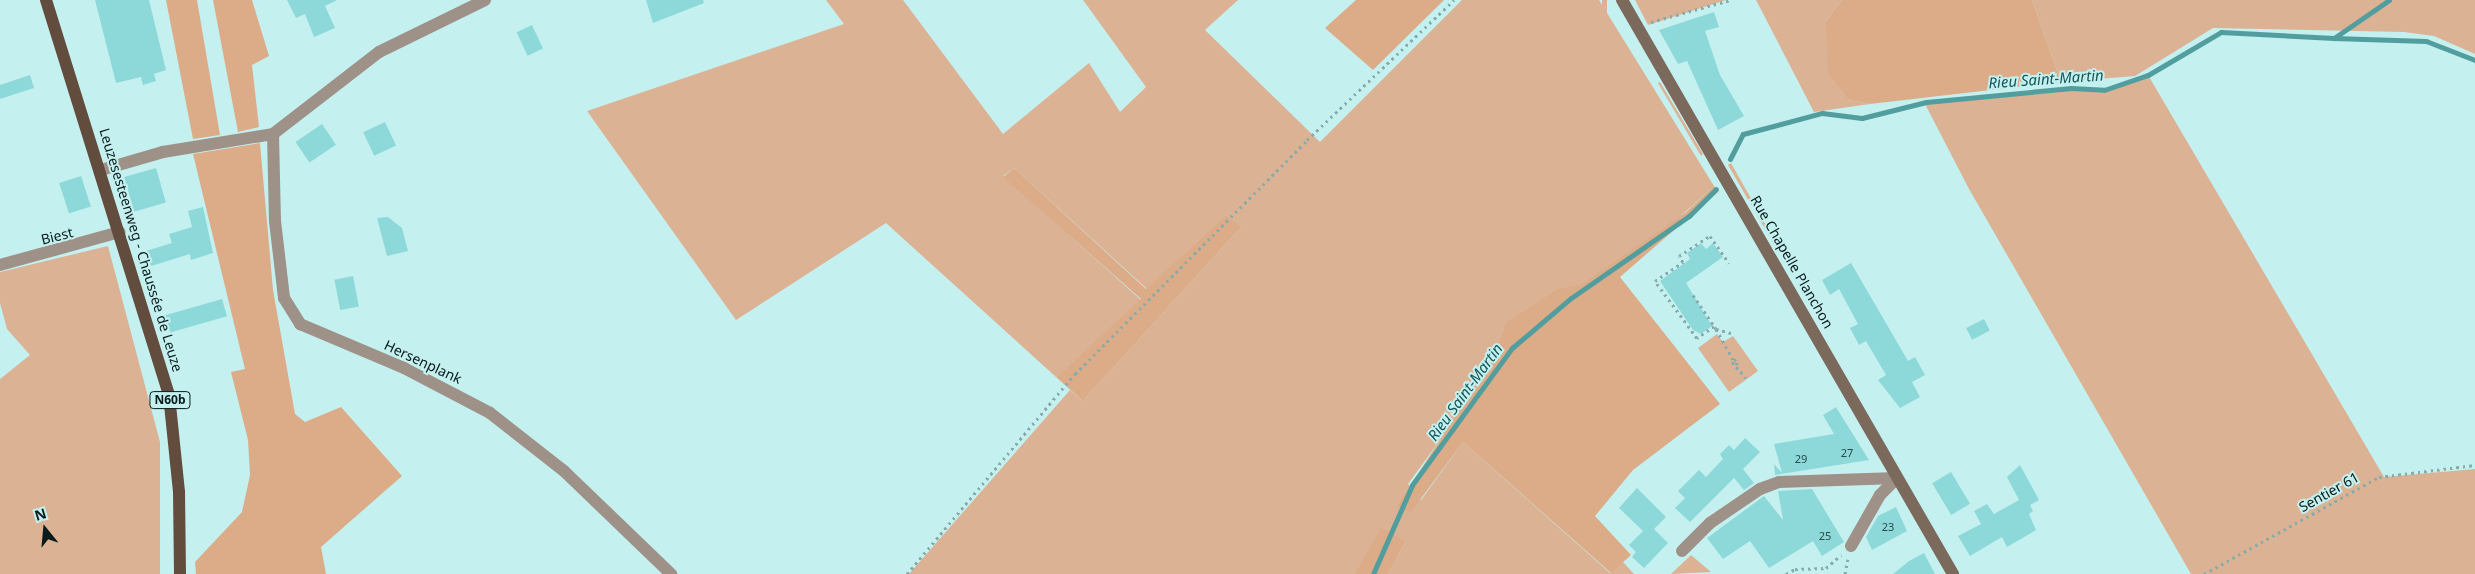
<!DOCTYPE html>
<html>
<head>
<meta charset="utf-8">
<style>
	body { margin:0 }
	#map { position:relative; width:2475px; height:574px; overflow:hidden; background:#c5f0f0; font-family:"Noto Sans",sans-serif }
	div>[style] { position:absolute }
	.green>* { inset:0; background:#dcb294; transform-origin:0 0 }
	.forest>* { inset:0; background:#dcab87 }
	.stream>* { height:5px; margin:-2.5px; padding:0 2.5px; transform-origin:2.5px; border-radius:2.5px; background:#529e9f }
	.building>* { inset:0; background:#8dd9d9; transform-origin:0 0 }
	.path>* { height:3px; margin-top:-1.5px; transform-origin:0; background:repeating-linear-gradient(90deg,#87aaaa 0 2.5px,transparent 0 6.5px) }
	.street>* { height:12px; margin:-6px; padding:0 6px; transform-origin:6px; border-radius:6px; background:#9e9188 }
	.secondary>* { height:12px; margin:-6px; padding:0 6px; transform-origin:6px; border-radius:6px; background:#7b695c }
	.primary>* { height:12px; margin:-6px; padding:0 6px; transform-origin:6px; border-radius:6px; background:#624c3d }
	span { translate:-50% -50%; white-space:nowrap; text-align:center; line-height:1.15; -webkit-text-stroke:4px #c5f0f0; paint-order:stroke }
	.number-label { font-size:11px; color:#2b4a4a }
	.number-label span { -webkit-text-stroke-width:0 }
	.shield-label span { padding:1px 4px; background:#c5f0f0; border:1px solid; border-radius:4px; -webkit-text-stroke-width:0 }
	.shield-label { font-size:12px; color:#0a1b1b; font-weight:700 }
	.street-label { font-size:14px; color:#0a1b1b }
	.water-label { font-size:15px; color:#155758; font-style:italic }
	.north { position:absolute; left:20px; top:504px; width:50px; height:50px; -webkit-text-stroke:4px #c5f0f0; paint-order:stroke; rotate:343deg; font-size:14px; font-weight:700; line-height:20px; text-align:center; color:#0a1b1b }
	.north::after { content:''; display:block; margin:auto; width:18px; height:22px; background:#0a1b1b; clip-path:polygon(50% 0,100% 100%,50% 72%,0 100%) }
</style>
</head>
<body>
<div id="map">
	<div class="green">
		<div style="clip-path:polygon(826px 0,903px 0,1003px 134px,1089px 63px,1120px 112px,1146px 87px,1083px 0,1238px 0,1205px 30px,1320px 142px,1462px 0,1599px 0,1714px 186px,1454px 421px,1408px 484px,1421px 500px,1463px 442px,1610px 573px,1623px 562px,1634px 574px,1388px 574px,1406px 541px,1381px 529px,1354px 574px,909px 574px,1070px 390px,1083px 401px,1242px 226px,1226px 215px,1147px 289px,1014px 168px,1003px 176px,1141px 300px,1056px 377px,886px 223px,736px 320px,587px 111px,844px 24px)"></div>
		<div style="left:1602px;top:0;width:5px;height:42px"></div>
		<div style="clip-path:polygon(1635px 0,1726px 0,1648px 25px)"></div>
		<div style="clip-path:polygon(1756px 0,1842px 0,1826px 21px,1849px 100px,1870px 104px,1814px 112px)"></div>
		<div style="clip-path:polygon(2032px 0,2475px 0,2475px 54px,2434px 36px,2404px 32px,2213px 28px,2135px 76px,2061px 82px)"></div>
		<div style="clip-path:polygon(2148px 75px,2384px 477px,2475px 469px,2475px 574px,2191px 574px,1969px 189px,1925px 104px,2071px 88px,2104px 90px)"></div>
		<div style="clip-path:polygon(1660px 82px,1703px 154px,1701px 156px,1658px 83px)"></div>
		<div style="clip-path:polygon(1731px 163px,1781px 252px,1779px 253px,1728px 165px)"></div>
		<div style="clip-path:polygon(108px 246px,160px 442px,160px 574px,0 574px,0 379px,30px 355px,7px 329px,0 303px,0 272px)"></div>
		<div style="clip-path:polygon(1717px 334px,1723px 342px,1733px 336px,1758px 371px,1729px 392px,1698px 348px)"></div>
		<div style="clip-path:polygon(1691px 555px,1711px 572px,1671px 574px)"></div>
	</div>
	<div class="forest">
		<div style="clip-path:polygon(166px 0,197px 0,220px 135px,193px 139px)"></div>
		<div style="clip-path:polygon(213px 0,252px 0,269px 56px,252px 65px,259px 127px,238px 132px)"></div>
		<div style="clip-path:polygon(1356px 0,1444px 0,1373px 70px,1325px 28px)"></div>
		<div style="clip-path:polygon(1842px 0,2032px 0,2061px 82px,1870px 104px,1849px 100px,1828px 72px,1826px 21px)"></div>
		<div style="clip-path:polygon(260px 143px,273px 290px,295px 414px,305px 422px,341px 407px,402px 476px,321px 547px,326px 574px,196px 574px,195px 562px,242px 512px,250px 475px,248px 440px,231px 372px,245px 369px,193px 154px)"></div>
		<div style="clip-path:polygon(1014px 168px,1146px 289px,1226px 215px,1242px 226px,1083px 401px,1056px 377px,1141px 299px,1003px 177px)"></div>
		<div style="clip-path:polygon(1714px 186px,1719px 191px,1620px 277px,1720px 404px,1633px 470px,1595px 516px,1631px 555px,1611px 573px,1463px 442px,1411px 512px,1397px 506px,1496px 354px,1506px 323px,1558px 289px,1582px 284px,1685px 213px)"></div>
		<div style="clip-path:polygon(1381px 528px,1406px 541px,1388px 574px,1354px 574px)"></div>
	</div>
	<div class="stream">
		<div style="left:2334px;top:38px;width:92px;rotate:1.9deg"></div>
		<div style="left:2426px;top:41px;width:53px;rotate:21.2deg"></div>
		<div style="left:1730px;top:159px;width:28px;rotate:-63deg"></div>
		<div style="left:1743px;top:134px;width:82px;rotate:-14.9deg"></div>
		<div style="left:1822px;top:113px;width:40px;rotate:7.1deg"></div>
		<div style="left:1862px;top:118px;width:66px;rotate:-14deg"></div>
		<div style="left:1926px;top:102px;width:146px;rotate:-5.5deg"></div>
		<div style="left:2071px;top:88px;width:33px;rotate:3deg"></div>
		<div style="left:2104px;top:90px;width:46px;rotate:-18.8deg"></div>
		<div style="left:2148px;top:75px;width:85px;rotate:-30.5deg"></div>
		<div style="left:2221px;top:32px;width:113px;rotate:3deg"></div>
		<div style="left:2334px;top:38px;width:67px;rotate:-34.6deg"></div>
		<div style="left:1373px;top:574px;width:97px;rotate:-66.3deg"></div>
		<div style="left:1412px;top:485px;width:170px;rotate:-53.9deg"></div>
		<div style="left:1512px;top:348px;width:77px;rotate:-40.3deg"></div>
		<div style="left:1571px;top:298px;width:144px;rotate:-34.8deg"></div>
		<div style="left:1689px;top:216px;width:38px;rotate:-45deg"></div>
	</div>
	<div class="building">
		<div style="clip-path:polygon(95px 0,149px 0,166px 70px,154px 74px,156px 81px,143px 85px,141px 77px,116px 83px)"></div>
		<div style="clip-path:polygon(287px 0,337px 0,325px 6px,335px 28px,314px 37px,305px 14px,296px 18px)"></div>
		<div style="clip-path:polygon(646px 0,703px 0,704px 3px,653px 23px)"></div>
		<div style="clip-path:polygon(1714px 12px,1719px 27px,1705px 31px,1720px 75px,1744px 116px,1718px 130px,1687px 61px,1678px 64px,1659px 30px)"></div>
		<div style="left:532px;top:25px;width:26px;height:17px;rotate:65deg"></div>
		<div style="clip-path:polygon(30px 75px,34px 88px,0 99px,0 85px)"></div>
		<div style="left:385px;top:122px;width:26px;height:24px;rotate:65deg"></div>
		<div style="left:322px;top:124px;width:25px;height:32px;rotate:56deg"></div>
		<div style="left:156px;top:168px;width:36px;height:33px;rotate:74deg"></div>
		<div style="left:81px;top:176px;width:32px;height:23px;rotate:72deg"></div>
		<div style="clip-path:polygon(203px 207px,213px 253px,191px 260px,190px 254px,151px 266px,146px 251px,172px 243px,169px 234px,192px 227px,188px 211px)"></div>
		<div style="clip-path:polygon(388px 217px,402px 228px,408px 251px,387px 256px,377px 218px)"></div>
		<div style="clip-path:polygon(1701px 243px,1706px 249px,1713px 243px,1723px 257px,1686px 283px,1712px 326px,1701px 334px,1693px 330px,1660px 281px,1690px 259px,1687px 253px)"></div>
		<div style="clip-path:polygon(1851px 263px,1908px 361px,1915px 357px,1925px 375px,1912px 382px,1920px 397px,1900px 408px,1878px 380px,1886px 375px,1866px 341px,1859px 345px,1850px 328px,1858px 324px,1839px 289px,1830px 295px,1822px 280px)"></div>
		<div style="left:353px;top:276px;width:31px;height:19px;rotate:79deg"></div>
		<div style="left:222px;top:299px;width:18px;height:59px;rotate:74deg"></div>
		<div style="left:1984px;top:319px;width:13px;height:20px;rotate:63deg"></div>
		<div style="clip-path:polygon(1836px 407px,1869px 460px,1775px 475px,1774px 464px,1782px 473px,1774px 444px,1834px 434px,1823px 415px)"></div>
		<div style="clip-path:polygon(1745px 438px,1760px 452px,1743px 469px,1754px 483px,1744px 490px,1734px 478px,1690px 522px,1675px 508px,1685px 498px,1678px 491px,1699px 470px,1706px 477px,1723px 459px,1720px 454px,1729px 445px,1734px 450px)"></div>
		<div style="clip-path:polygon(2020px 465px,2039px 500px,2030px 505px,2033px 511px,2029px 514px,2036px 530px,2007px 547px,2002px 537px,1970px 556px,1958px 536px,1981px 524px,1974px 511px,1987px 504px,1994px 514px,2019px 500px,2007px 477px)"></div>
		<div style="left:1951px;top:472px;width:37px;height:22px;rotate:59deg"></div>
		<div style="clip-path:polygon(1637px 488px,1666px 517px,1654px 529px,1668px 543px,1644px 568px,1632px 557px,1636px 552px,1629px 545px,1643px 531px,1619px 508px)"></div>
		<div style="clip-path:polygon(1812px 489px,1844px 542px,1822px 556px,1813px 541px,1769px 568px,1750px 541px,1723px 559px,1707px 538px,1764px 496px,1783px 520px,1778px 491px)"></div>
		<div style="clip-path:polygon(1896px 507px,1907px 531px,1872px 550px,1866px 537px,1878px 516px)"></div>
		<div style="clip-path:polygon(1924px 553px,1935px 574px,1893px 574px,1909px 561px)"></div>
	</div>
	<div class="path">
		<div style="left:1651px;top:22px;width:82px;rotate:-15.6deg"></div>
		<div style="left:1693px;top:295px;width:41px;rotate:55.9deg"></div>
		<div style="left:1716px;top:329px;width:16px;rotate:15deg"></div>
		<div style="left:1714px;top:326px;width:21px;rotate:145deg"></div>
		<div style="left:1697px;top:338px;width:71px;rotate:-126.4deg"></div>
		<div style="left:1655px;top:281px;width:34px;rotate:-34deg"></div>
		<div style="left:1683px;top:262px;width:7px;rotate:-124deg"></div>
		<div style="left:1679px;top:256px;width:37px;rotate:-33deg"></div>
		<div style="left:1710px;top:236px;width:33px;rotate:55deg"></div>
		<div style="left:1716px;top:329px;width:37px;rotate:61deg"></div>
		<div style="left:1737px;top:365px;width:6px;rotate:-99deg"></div>
		<div style="left:1736px;top:359px;width:5px;rotate:143deg"></div>
		<div style="left:1732px;top:362px;width:21px;rotate:49deg"></div>
		<div style="left:907px;top:574px;width:261px;rotate:-50deg"></div>
		<div style="left:1075px;top:374px;width:330px;rotate:-45.2deg"></div>
		<div style="left:1307px;top:140px;width:203px;rotate:-43.6deg"></div>
		<div style="left:1786px;top:574px;width:10px;rotate:-29deg"></div>
		<div style="left:1795px;top:569px;width:31px;rotate:-2deg"></div>
		<div style="left:1826px;top:568px;width:20px;rotate:-41deg"></div>
		<div style="left:1845px;top:574px;width:15px;rotate:-79deg"></div>
		<div style="left:2204px;top:574px;width:200px;rotate:-29deg"></div>
		<div style="left:2379px;top:477px;width:97px;rotate:-7.1deg"></div>
	</div>
	<div class="street">
		<div style="left:273px;top:134px;width:87px;rotate:88.7deg"></div>
		<div style="left:275px;top:221px;width:78px;rotate:83.3deg"></div>
		<div style="left:284px;top:298px;width:31px;rotate:58deg"></div>
		<div style="left:300px;top:324px;width:113px;rotate:22.9deg"></div>
		<div style="left:404px;top:368px;width:97px;rotate:27.6deg"></div>
		<div style="left:490px;top:413px;width:94px;rotate:38.1deg"></div>
		<div style="left:564px;top:471px;width:149px;rotate:43.9deg"></div>
		<div style="left:101px;top:170px;width:65px;rotate:-16.2deg"></div>
		<div style="left:163px;top:152px;width:111px;rotate:-9.3deg"></div>
		<div style="left:273px;top:134px;width:134px;rotate:-37.7deg"></div>
		<div style="left:379px;top:52px;width:118px;rotate:-26.1deg"></div>
		<div style="left:0;top:265px;width:124px;rotate:-15.4deg"></div>
		<div style="left:1851px;top:546px;width:59px;rotate:-60.4deg"></div>
		<div style="left:1880px;top:495px;width:24px;rotate:-45deg"></div>
		<div style="left:1682px;top:551px;width:40px;rotate:-45deg"></div>
		<div style="left:1710px;top:523px;width:60px;rotate:-34.2deg"></div>
		<div style="left:1760px;top:489px;width:20px;rotate:-20deg"></div>
		<div style="left:1779px;top:482px;width:118px;rotate:-1.9deg"></div>
	</div>
	<div class="secondary">
		<div style="left:1622px;top:0;width:663px;rotate:60.03deg"></div>
	</div>
	<div class="primary">
		<div style="left:46px;top:0;width:414px;rotate:72.7deg"></div>
		<div style="left:169px;top:395px;width:98px;rotate:84.1deg"></div>
		<div style="left:179px;top:492px;width:82px;rotate:89.3deg"></div>
	</div>
	<div class="number-label">
		<span style="left:1847px;top:453px">27</span>
		<span style="left:1801px;top:459px">29</span>
		<span style="left:1888px;top:527px">23</span>
		<span style="left:1825px;top:536px">25</span>
	</div>
	<div class="shield-label">
		<span style="left:170px;top:400px">N60b</span>
	</div>
	<div class="street-label">
		<span style="left:57px;top:236px;rotate:-14deg">Biest</span>
		<span style="left:141px;top:250px;rotate:73deg">Leuzesesteenweg - Chaussée de Leuze</span>
		<span style="left:1792px;top:262px;rotate:60deg">Rue Chapelle Planchon</span>
		<span style="left:423px;top:362px;rotate:25deg">Hersenplank</span>
		<span style="left:2329px;top:492px;rotate:-29deg">Sentier 61</span>
	</div>
	<div class="water-label">
		<span style="left:2046px;top:79px;rotate:-4deg">Rieu Saint-Martin</span>
		<span style="left:1465px;top:392px;rotate:-54deg">Rieu Saint-Martin</span>
	</div>
	<div class="north">N</div>
</div>
</body>
</html>
